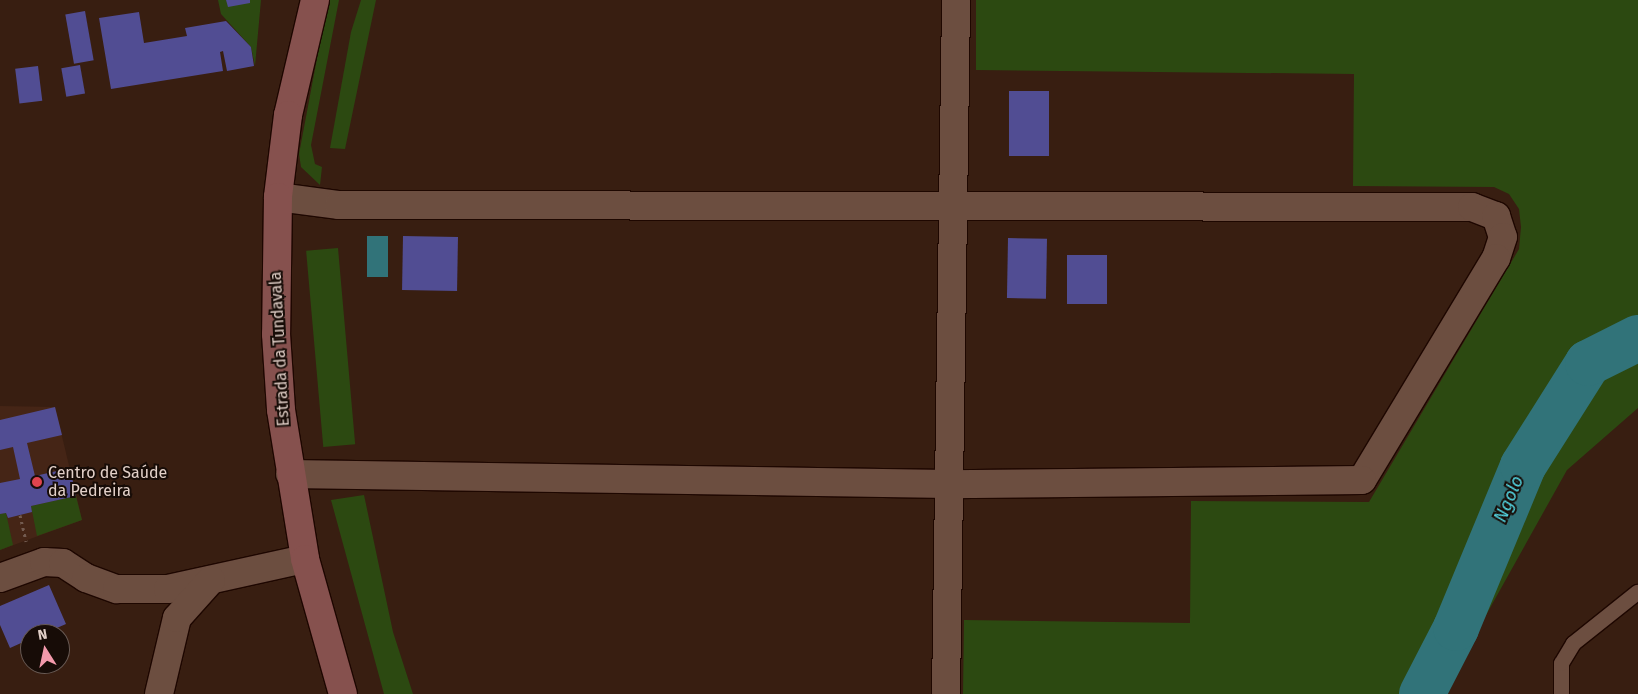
<!DOCTYPE html>
<html>
<head>
<meta charset="utf-8">
<style>
	body { margin:0 }
	#map { position:relative; width:1638px; height:694px; overflow:hidden; background:#381e11; font-family:"Fira Sans",sans-serif }
	div>[style] { position:absolute }
	.built>* { inset:0; background:#452516 }
	.green>* { inset:0; background:#2c4911; transform-origin:0 0 }
	.water>* { inset:0; background:#317379; transform-origin:0 0 }
	.river>* { height:46px; margin:-23px; padding:0 23px; transform-origin:23px; border-radius:23px; background:#317379 }
	.building>* { inset:0; background:#514d93; transform-origin:0 0 }
	.path>* { height:3px; margin-top:-1.5px; transform-origin:0; background:repeating-linear-gradient(90deg,#735b50 0 2.5px,transparent 0 6.5px) }
	.roads { filter:drop-shadow(1px 0 #1e0700) drop-shadow(-1px 0 #1e0700) drop-shadow(0 1px #1e0700) drop-shadow(0 -1px #1e0700) }
	.service>* { height:15px; margin:-7.5px; padding:0 7.5px; transform-origin:7.5px; border-radius:7.5px; background:#6c4e40 }
	.minor>* { height:28px; margin:-14px; padding:0 14px; transform-origin:14px; border-radius:14px; background:#6c4e40 }
	.secondary>* { height:28px; margin:-14px; padding:0 14px; transform-origin:14px; border-radius:14px; background:#86514e }
	.dots>* { width:14px; height:14px; translate:-50% -50%; box-sizing:border-box; border:2px solid #170c07; border-radius:50% }
	span { translate:-50% -50%; white-space:nowrap; text-align:center; line-height:1.15; -webkit-text-stroke:4px #170c07; paint-order:stroke }
	.street-label { font-size:16px; color:#e2d0c8 }
	.poi-label { font-size:16px; color:#e2d0c8 }
	.left { translate:0 -50%; text-align:left }
	.water-label { font-size:18px; color:#53d5e1; font-style:italic }
	.north { position:absolute; left:20px; top:624px; width:50px; height:50px; box-sizing:border-box; background:#170c07; border:1px solid #685a54; border-radius:50%; rotate:350deg; font-size:14px; font-weight:700; line-height:20px; text-align:center; color:#e2d0c8 }
	.north::after { content:''; display:block; margin:auto; width:18px; height:22px; background:#f39aac; clip-path:polygon(50% 0,100% 100%,50% 72%,0 100%) }
</style>
</head>
<body>
<div id="map">
	<div class="built">
		<div style="clip-path:polygon(0 406px,55px 407px,82px 520px,0 550px)"></div>
	</div>
	<div class="green">
		<div style="clip-path:polygon(218px 0,261px 0,255px 66px,251px 47px,221px 14px)"></div>
		<div style="clip-path:polygon(328px 0,339px 0,311px 145px,315px 164px,322px 167px,320px 185px,301px 167px,299px 154px)"></div>
		<div style="clip-path:polygon(361px 0,376px 0,345px 149px,330px 148px,351px 32px)"></div>
		<div style="clip-path:polygon(976px 0,1638px 0,1638px 408px,1567px 470px,1442px 694px,963px 694px,964px 620px,1190px 623px,1191px 501px,1369px 502px,1519px 249px,1521px 227px,1519px 209px,1509px 194px,1494px 187px,1353px 186px,1354px 74px,976px 70px)"></div>
		<div style="left:338px;top:248px;width:197px;height:32px;rotate:85deg"></div>
		<div style="clip-path:polygon(364px 495px,393px 632px,413px 694px,384px 694px,331px 500px)"></div>
		<div style="clip-path:polygon(76px 496px,82px 520px,37px 536px,31px 506px)"></div>
		<div style="clip-path:polygon(6px 513px,13px 545px,0 550px,0 514px)"></div>
	</div>
	<div class="water">
		<div style="left:367px;top:236px;width:21px;height:41px"></div>
	</div>
	<div class="river">
		<div style="left:1422px;top:694px;width:74px;rotate:-62.7deg"></div>
		<div style="left:1456px;top:628px;width:175px;rotate:-67.5deg"></div>
		<div style="left:1523px;top:466px;width:122px;rotate:-57.7deg"></div>
		<div style="left:1588px;top:363px;width:56px;rotate:-26.6deg"></div>
	</div>
	<div class="building">
		<div style="clip-path:polygon(226px 0,250px 0,250px 3px,228px 7px)"></div>
		<div style="left:85px;top:11px;width:50px;height:20px;rotate:80deg"></div>
		<div style="clip-path:polygon(139px 12px,144px 43px,187px 36px,185px 28px,226px 21px,251px 47px,254px 66px,227px 71px,223px 51px,220px 52px,223px 71px,111px 89px,99px 18px)"></div>
		<div style="left:80px;top:65px;width:29px;height:19px;rotate:80deg"></div>
		<div style="left:38px;top:66px;width:35px;height:23px;rotate:83deg"></div>
		<div style="left:1009px;top:91px;width:40px;height:65px"></div>
		<div style="left:403px;top:236px;width:55px;height:54px;rotate:1deg"></div>
		<div style="left:1008px;top:238px;width:39px;height:60px;rotate:1deg"></div>
		<div style="left:1067px;top:255px;width:40px;height:49px"></div>
		<div style="clip-path:polygon(55px 407px,62px 435px,27px 443px,35px 476px,70px 468px,76px 496px,31px 506px,32px 512px,8px 518px,6px 513px,0 514px,0 483px,20px 479px,13px 447px,0 450px,0 420px)"></div>
		<div style="clip-path:polygon(49px 585px,66px 624px,43px 634px,30px 634px,30px 639px,10px 648px,0 625px,0 606px)"></div>
	</div>
	<div class="path">
		<div style="left:20px;top:515px;width:27px;rotate:77deg"></div>
	</div>
	<div class="roads">
		<div class="service">
			<div style="left:1561px;top:694px;width:31px;rotate:-90deg"></div>
			<div style="left:1561px;top:663px;width:23px;rotate:-59deg"></div>
			<div style="left:1573px;top:643px;width:82px;rotate:-38.6deg"></div>
		</div>
		<div class="minor">
			<div style="left:278px;top:197px;width:62px;rotate:7.5deg"></div>
			<div style="left:339px;top:205px;width:1133px;rotate:0.1deg"></div>
			<div style="left:1472px;top:207px;width:26px;rotate:21deg"></div>
			<div style="left:1496px;top:216px;width:22px;rotate:72deg"></div>
			<div style="left:1503px;top:237px;width:22px;rotate:108deg"></div>
			<div style="left:1496px;top:258px;width:259px;rotate:121.1deg"></div>
			<div style="left:1362px;top:480px;width:414px;rotate:179.4deg"></div>
			<div style="left:948px;top:484px;width:658px;rotate:-179.13deg"></div>
			<div style="left:0;top:578px;width:47px;rotate:-20deg"></div>
			<div style="left:44px;top:562px;width:19px;rotate:3deg"></div>
			<div style="left:63px;top:563px;width:27px;rotate:33deg"></div>
			<div style="left:86px;top:578px;width:33px;rotate:20deg"></div>
			<div style="left:117px;top:589px;width:51px"></div>
			<div style="left:168px;top:589px;width:140px;rotate:-12.4deg"></div>
			<div style="left:159px;top:694px;width:78px;rotate:-76.7deg"></div>
			<div style="left:177px;top:618px;width:51px;rotate:-48.2deg"></div>
			<div style="left:946px;top:694px;width:694px;rotate:-89.17deg"></div>
		</div>
		<div class="secondary">
			<div style="left:315px;top:0;width:118px;rotate:103.2deg"></div>
			<div style="left:288px;top:115px;width:83px;rotate:97deg"></div>
			<div style="left:278px;top:197px;width:137px;rotate:90.8deg"></div>
			<div style="left:276px;top:334px;width:76px;rotate:86.2deg"></div>
			<div style="left:281px;top:410px;width:151px;rotate:80.8deg"></div>
			<div style="left:305px;top:559px;width:140px;rotate:74.3deg"></div>
		</div>
	</div>
	<div class="dots">
		<div style="left:37px;top:482px;background:#e0444e"></div>
	</div>
	<div class="street-label">
		<span style="left:280px;top:349px;rotate:-93deg">Estrada da Tundavala</span>
	</div>
	<div class="poi-label">
		<span class="left" style="left:48px;top:482px">Centro de Saúde<br>da Pedreira</span>
	</div>
	<div class="water-label">
		<span style="left:1509px;top:499px;rotate:-67deg">Ngolo</span>
	</div>
	<div class="north">N</div>
</div>
</body>
</html>
